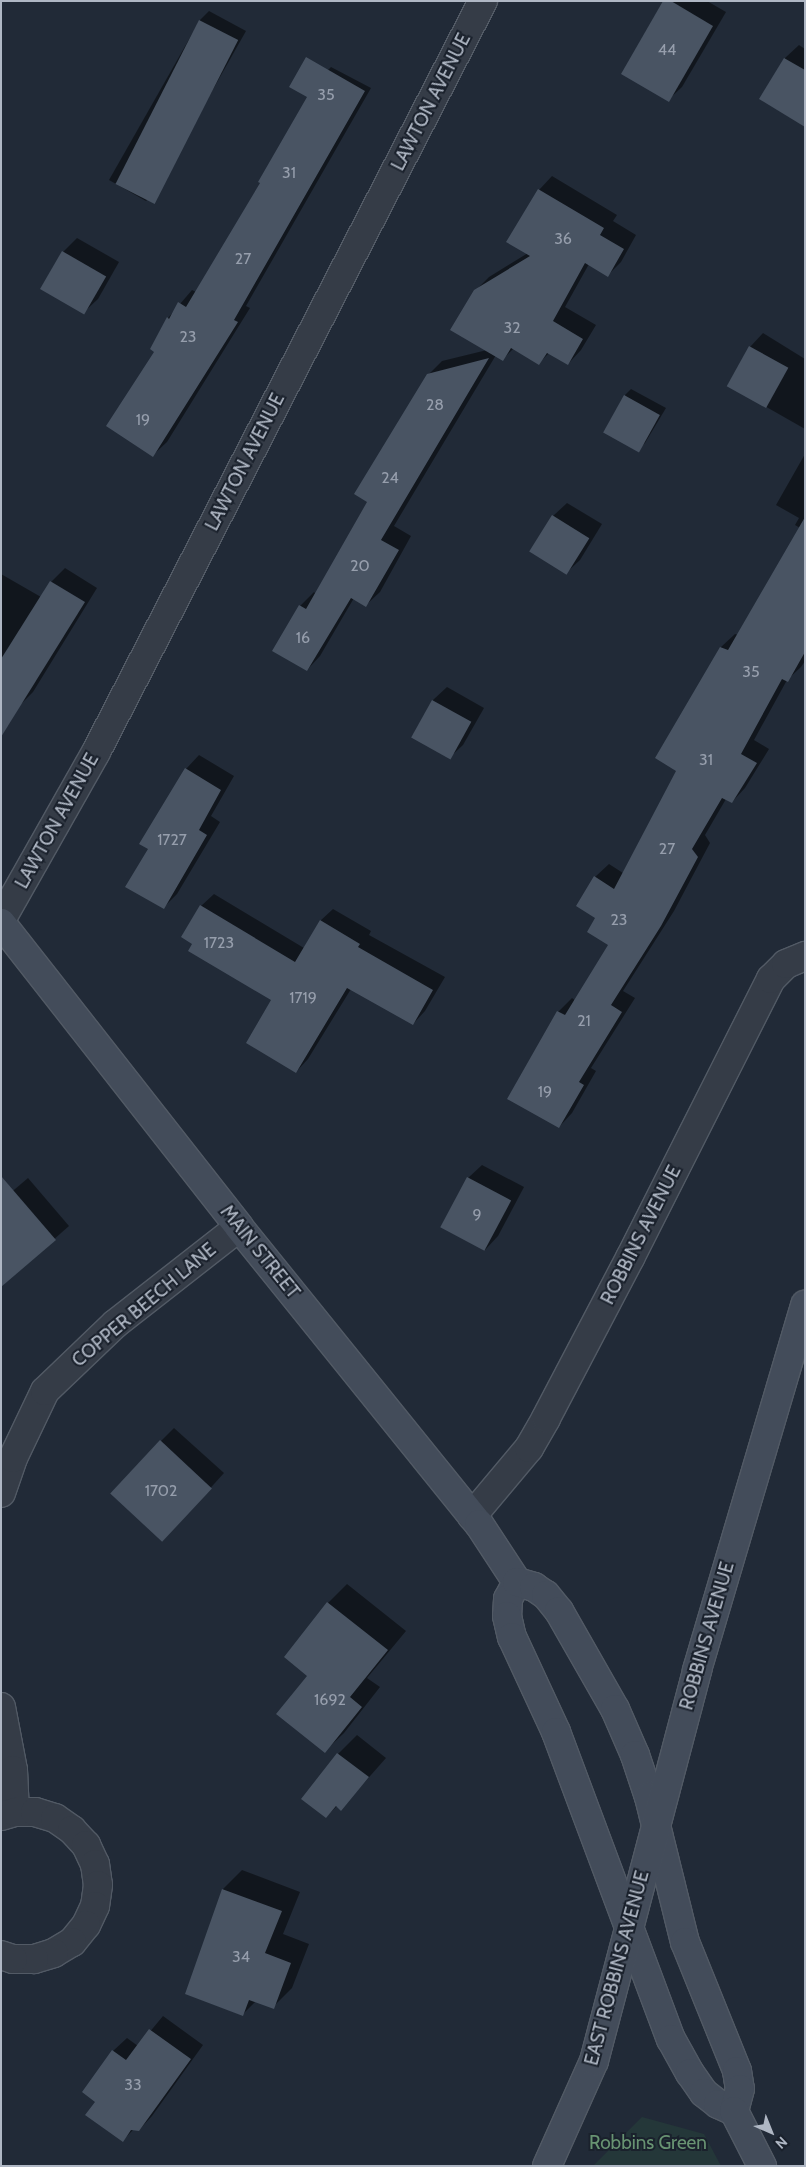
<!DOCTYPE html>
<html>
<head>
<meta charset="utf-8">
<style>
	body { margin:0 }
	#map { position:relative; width:806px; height:2167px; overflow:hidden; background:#212a37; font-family:Cabin,sans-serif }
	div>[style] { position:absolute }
	.green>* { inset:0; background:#243739 }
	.shadow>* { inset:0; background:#0007 }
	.building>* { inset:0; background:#495463; transform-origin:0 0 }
	.roads { filter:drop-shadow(1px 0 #525a65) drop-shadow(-1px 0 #525a65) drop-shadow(0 1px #525a65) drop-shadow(0 -1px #525a65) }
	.minor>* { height:28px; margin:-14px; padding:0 14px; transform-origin:14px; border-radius:14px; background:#353c47 }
	.secondary>* { height:28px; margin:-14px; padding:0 14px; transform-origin:14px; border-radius:14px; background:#434c5a }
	span { translate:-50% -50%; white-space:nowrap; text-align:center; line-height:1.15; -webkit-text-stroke:4px #1a212c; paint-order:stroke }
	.number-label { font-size:16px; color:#969eac }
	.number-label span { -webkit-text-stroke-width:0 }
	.street-label { font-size:19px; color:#afb7c4 }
	.park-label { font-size:19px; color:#689372 }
	.frame { position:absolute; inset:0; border:2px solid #afb7c4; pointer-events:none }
	.north { position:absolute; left:746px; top:2107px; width:50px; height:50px; -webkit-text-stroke:4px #1a212c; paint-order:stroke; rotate:136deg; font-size:14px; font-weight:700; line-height:20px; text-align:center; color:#afb7c4 }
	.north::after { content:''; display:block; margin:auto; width:18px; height:22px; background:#afb7c4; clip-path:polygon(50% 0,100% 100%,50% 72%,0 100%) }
</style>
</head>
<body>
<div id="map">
	<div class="green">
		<div style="clip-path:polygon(642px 2117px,704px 2134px,721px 2166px,593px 2166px)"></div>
	</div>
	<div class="shadow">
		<div style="clip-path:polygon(665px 1px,707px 1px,726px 12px,682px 87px,668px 100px)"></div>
		<div style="clip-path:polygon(209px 11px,246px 31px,155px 192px,146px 201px,109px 180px,200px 20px)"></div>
		<div style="clip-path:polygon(799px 45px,805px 49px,805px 126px,761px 99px,785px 58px)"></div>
		<div style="clip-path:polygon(331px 67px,371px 88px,246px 306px,250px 308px,167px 442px,153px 455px,156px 351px,168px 318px,192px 290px,196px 292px,262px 183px,317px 81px)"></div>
		<div style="clip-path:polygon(552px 176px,617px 215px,613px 221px,636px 235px,621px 262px,608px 275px,589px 264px,565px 307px,596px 325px,581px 350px,568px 364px,549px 353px,539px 363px,514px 348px,503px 359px,496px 355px,394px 526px,411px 536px,380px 592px,366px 605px,354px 598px,320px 656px,307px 670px,300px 606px,314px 592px,316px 594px,369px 502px,428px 375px,442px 361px,487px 350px,475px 291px,489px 277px,528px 253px,539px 190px)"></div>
		<div style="clip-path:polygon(77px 238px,119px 262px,98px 299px,84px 312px,63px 252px)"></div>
		<div style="clip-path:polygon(763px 333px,805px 359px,805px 429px,728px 385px,750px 347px)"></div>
		<div style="clip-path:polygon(631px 389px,666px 408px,645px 443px,638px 450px,625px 395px)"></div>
		<div style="clip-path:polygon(805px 454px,805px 661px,801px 667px,787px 680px,754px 740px,769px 749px,745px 788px,732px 802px,726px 799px,705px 835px,710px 843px,674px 911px,623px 991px,635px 998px,591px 1068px,596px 1071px,572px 1113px,559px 1127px,509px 1099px,558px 1012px,572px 998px,576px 1001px,610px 945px,597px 918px,595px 877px,609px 864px,623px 873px,678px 770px,656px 758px,721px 647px,735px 634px,738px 635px,800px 528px,795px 525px,799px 518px,776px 505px)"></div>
		<div style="clip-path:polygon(567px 503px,602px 524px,580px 560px,566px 573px,553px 516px)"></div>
		<div style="clip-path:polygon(65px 568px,97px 588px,33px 692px,20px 705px,1px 694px,1px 574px,41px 597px,51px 582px)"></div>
		<div style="clip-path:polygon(447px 687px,484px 708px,463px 745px,449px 758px,413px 737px,433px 700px)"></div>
		<div style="clip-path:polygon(199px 755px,234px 776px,211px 816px,220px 822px,177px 894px,163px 908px,149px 848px,186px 769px)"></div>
		<div style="clip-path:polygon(214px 894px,304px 948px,320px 921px,333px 909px,371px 931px,369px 935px,445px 977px,425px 1011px,413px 1024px,351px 989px,308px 1059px,296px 1072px,273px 1000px,194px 943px,201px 906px)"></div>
		<div style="clip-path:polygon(482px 1165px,524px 1187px,498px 1236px,485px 1250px,468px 1178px)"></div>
		<div style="clip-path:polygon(28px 1178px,69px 1226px,1px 1286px,1px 1201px)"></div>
		<div style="clip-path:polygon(174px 1428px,224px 1473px,176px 1526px,161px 1441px)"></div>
		<div style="clip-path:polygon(347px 1584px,406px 1631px,367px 1678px,380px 1687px,344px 1733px,325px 1751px,309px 1675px,286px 1657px,328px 1603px)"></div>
		<div style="clip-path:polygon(357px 1735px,386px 1758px,341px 1809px,337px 1806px,326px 1817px,302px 1799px,338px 1754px)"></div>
		<div style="clip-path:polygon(242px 1870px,300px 1892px,283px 1934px,309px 1944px,292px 1988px,273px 2007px,256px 2001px,242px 2015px,187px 1994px,223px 1889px)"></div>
		<div style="clip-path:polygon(163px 2016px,203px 2045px,152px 2116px,139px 2130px,134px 2129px,122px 2141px,113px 2051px,127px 2038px,138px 2046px)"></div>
	</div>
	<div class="building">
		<div style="clip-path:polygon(663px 1px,671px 1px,713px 26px,669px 102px,621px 74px)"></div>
		<div style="left:199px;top:20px;width:44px;height:184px;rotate:27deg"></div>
		<div style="clip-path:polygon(306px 57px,365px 91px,234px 320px,238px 322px,153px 457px,106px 426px,154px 352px,150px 349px,167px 317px,169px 319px,178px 302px,186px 307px,260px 183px,258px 182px,307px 97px,289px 87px)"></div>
		<div style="clip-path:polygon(784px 58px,805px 70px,805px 127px,759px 99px)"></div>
		<div style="clip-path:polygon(538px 189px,604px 228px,600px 235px,624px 249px,608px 277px,585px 263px,553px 321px,583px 339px,568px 365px,547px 353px,539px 365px,511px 348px,503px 361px,450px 330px,474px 290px,530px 256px,506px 242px)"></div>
		<div style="left:62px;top:251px;width:51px;height:44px;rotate:30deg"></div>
		<div style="left:749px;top:346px;width:45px;height:46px;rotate:29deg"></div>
		<div style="clip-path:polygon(489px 358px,381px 540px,399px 550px,366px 607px,351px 598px,307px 671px,272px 651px,299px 605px,306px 609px,367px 502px,354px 494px,427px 374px)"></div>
		<div style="left:624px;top:395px;width:41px;height:43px;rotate:29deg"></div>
		<div style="left:552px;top:515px;width:44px;height:43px;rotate:32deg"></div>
		<div style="clip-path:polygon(805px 517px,805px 652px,788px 682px,782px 679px,741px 754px,757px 763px,732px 803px,722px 798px,692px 849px,698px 857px,661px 926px,611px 1005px,622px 1012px,579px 1082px,584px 1085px,559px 1128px,507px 1099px,557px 1011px,565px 1015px,608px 945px,587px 932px,595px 918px,576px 906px,594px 876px,614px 889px,676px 771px,655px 758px,720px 647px,728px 650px)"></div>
		<div style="clip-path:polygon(50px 581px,85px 602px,1px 737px,1px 659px)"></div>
		<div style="left:432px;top:700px;width:45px;height:43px;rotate:29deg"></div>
		<div style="clip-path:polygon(185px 768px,221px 790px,199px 830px,207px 835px,164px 909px,125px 887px,148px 849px,139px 844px)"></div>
		<div style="clip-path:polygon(200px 905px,295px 962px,320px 920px,360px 944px,358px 947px,433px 990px,413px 1025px,347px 988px,296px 1073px,246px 1043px,271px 1000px,188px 951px,192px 944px,181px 937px)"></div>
		<div style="clip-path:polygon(1px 1176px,56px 1240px,1px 1287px)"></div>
		<div style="left:467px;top:1177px;width:50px;height:57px;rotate:28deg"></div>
		<div style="left:160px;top:1440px;width:71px;height:73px;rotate:43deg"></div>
		<div style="clip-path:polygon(327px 1602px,388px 1650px,350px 1697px,362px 1707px,325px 1753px,276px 1714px,307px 1676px,284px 1657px)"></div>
		<div style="clip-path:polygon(337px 1753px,369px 1777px,341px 1811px,336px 1806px,326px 1818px,301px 1799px)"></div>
		<div style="clip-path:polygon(222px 1889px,282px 1911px,265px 1953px,291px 1963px,274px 2009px,249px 2000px,243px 2016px,185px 1994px)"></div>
		<div style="clip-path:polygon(149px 2029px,191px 2059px,139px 2131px,131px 2130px,123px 2142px,85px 2115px,95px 2102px,82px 2092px,112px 2050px,126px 2060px)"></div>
	</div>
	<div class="roads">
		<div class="minor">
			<div style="left:1px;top:920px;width:193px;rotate:-60.5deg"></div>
			<div style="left:96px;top:752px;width:845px;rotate:-62.74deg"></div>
			<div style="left:1px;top:1493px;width:37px;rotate:-71deg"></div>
			<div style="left:13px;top:1458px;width:74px;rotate:-64.5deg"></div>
			<div style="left:45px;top:1391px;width:97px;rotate:-43.7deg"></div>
			<div style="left:115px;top:1324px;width:157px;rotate:-38deg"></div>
			<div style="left:472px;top:1516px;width:89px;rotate:-50deg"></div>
			<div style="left:529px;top:1448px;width:34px;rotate:-60deg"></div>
			<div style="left:546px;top:1418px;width:181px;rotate:-62.3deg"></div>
			<div style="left:630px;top:1258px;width:313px;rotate:-63.2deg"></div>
			<div style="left:771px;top:979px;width:21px;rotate:-45deg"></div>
			<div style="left:786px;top:964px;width:21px;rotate:-23deg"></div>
			<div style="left:1px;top:1707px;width:64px;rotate:79.2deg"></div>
			<div style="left:13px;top:1770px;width:42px;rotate:87.3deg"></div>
			<div style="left:1px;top:1816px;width:15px;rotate:-16deg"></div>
			<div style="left:15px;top:1812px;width:20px"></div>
			<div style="left:35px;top:1812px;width:21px;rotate:17deg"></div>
			<div style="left:55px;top:1818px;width:21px;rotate:35deg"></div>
			<div style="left:72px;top:1830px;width:21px;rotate:47deg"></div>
			<div style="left:86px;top:1845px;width:21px;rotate:65deg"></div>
			<div style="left:95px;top:1864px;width:21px;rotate:82deg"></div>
			<div style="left:98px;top:1885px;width:21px;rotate:98deg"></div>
			<div style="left:95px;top:1906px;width:21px;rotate:115deg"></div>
			<div style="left:86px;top:1925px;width:22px;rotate:129deg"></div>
			<div style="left:72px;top:1942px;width:21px;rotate:149deg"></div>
			<div style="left:54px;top:1953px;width:21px;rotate:163deg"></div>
			<div style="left:34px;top:1959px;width:21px;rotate:180deg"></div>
			<div style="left:13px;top:1959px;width:13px;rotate:-162deg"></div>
		</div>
		<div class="secondary">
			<div style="left:1px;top:923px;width:386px;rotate:51.9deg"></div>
			<div style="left:239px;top:1227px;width:382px;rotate:51.1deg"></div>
			<div style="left:479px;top:1524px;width:69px;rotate:56.8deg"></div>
			<div style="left:517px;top:1582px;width:19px;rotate:118deg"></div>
			<div style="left:508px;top:1599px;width:17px;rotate:93deg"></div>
			<div style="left:507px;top:1616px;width:22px;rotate:77deg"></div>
			<div style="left:512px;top:1637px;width:105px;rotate:65.1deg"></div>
			<div style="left:556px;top:1732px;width:328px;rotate:69.5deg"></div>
			<div style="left:671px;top:2039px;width:39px;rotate:61deg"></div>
			<div style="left:690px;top:2073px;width:24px;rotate:55deg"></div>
			<div style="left:704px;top:2093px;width:18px;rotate:38deg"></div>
			<div style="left:718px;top:2104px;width:17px;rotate:24deg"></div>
			<div style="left:517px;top:1582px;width:18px;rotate:16deg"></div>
			<div style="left:534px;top:1587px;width:14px;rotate:34deg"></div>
			<div style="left:546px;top:1595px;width:21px;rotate:51deg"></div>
			<div style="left:559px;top:1611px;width:113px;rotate:60.3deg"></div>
			<div style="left:615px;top:1709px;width:50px;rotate:66.5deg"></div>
			<div style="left:635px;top:1755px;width:44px;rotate:71.6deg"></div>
			<div style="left:649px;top:1797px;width:149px;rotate:76.1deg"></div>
			<div style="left:685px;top:1942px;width:139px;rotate:68deg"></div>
			<div style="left:737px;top:2071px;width:18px;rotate:81deg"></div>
			<div style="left:740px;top:2089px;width:23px;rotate:105deg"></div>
			<div style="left:734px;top:2111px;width:62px;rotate:63deg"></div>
			<div style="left:547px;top:2166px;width:115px;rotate:-65.9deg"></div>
			<div style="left:594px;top:2061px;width:404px;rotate:-75.2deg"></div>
			<div style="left:697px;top:1670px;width:381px;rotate:-73.5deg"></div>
		</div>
	</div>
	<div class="number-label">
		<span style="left:667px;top:50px">44</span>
		<span style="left:326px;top:95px">35</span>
		<span style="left:289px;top:173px">31</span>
		<span style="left:563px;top:239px">36</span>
		<span style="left:243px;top:259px">27</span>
		<span style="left:512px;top:328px">32</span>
		<span style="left:188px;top:337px">23</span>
		<span style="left:435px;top:405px">28</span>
		<span style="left:143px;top:420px">19</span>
		<span style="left:390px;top:478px">24</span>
		<span style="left:360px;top:566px">20</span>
		<span style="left:303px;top:638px">16</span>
		<span style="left:751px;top:672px">35</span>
		<span style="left:706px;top:760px">31</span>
		<span style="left:172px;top:840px">1727</span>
		<span style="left:667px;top:849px">27</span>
		<span style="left:619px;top:920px">23</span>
		<span style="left:219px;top:943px">1723</span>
		<span style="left:303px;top:998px">1719</span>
		<span style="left:584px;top:1021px">21</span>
		<span style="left:545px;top:1092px">19</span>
		<span style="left:477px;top:1215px">9</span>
		<span style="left:161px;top:1491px">1702</span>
		<span style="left:330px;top:1700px">1692</span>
		<span style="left:241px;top:1957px">34</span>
		<span style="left:133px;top:2085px">33</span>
	</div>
	<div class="street-label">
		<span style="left:431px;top:102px;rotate:-63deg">LAWTON AVENUE</span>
		<span style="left:245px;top:462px;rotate:-63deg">LAWTON AVENUE</span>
		<span style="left:57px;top:821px;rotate:-61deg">LAWTON AVENUE</span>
		<span style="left:641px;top:1235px;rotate:-63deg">ROBBINS AVENUE</span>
		<span style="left:260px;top:1252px;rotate:51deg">MAIN STREET</span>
		<span style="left:144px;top:1305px;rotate:-40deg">COPPER BEECH LANE</span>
		<span style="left:707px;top:1636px;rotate:-74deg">ROBBINS AVENUE</span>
		<span style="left:617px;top:1968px;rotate:-75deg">EAST ROBBINS AVENUE</span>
	</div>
	<div class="park-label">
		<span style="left:648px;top:2143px">Robbins Green</span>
	</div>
	<div class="frame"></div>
	<div class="north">N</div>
</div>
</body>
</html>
